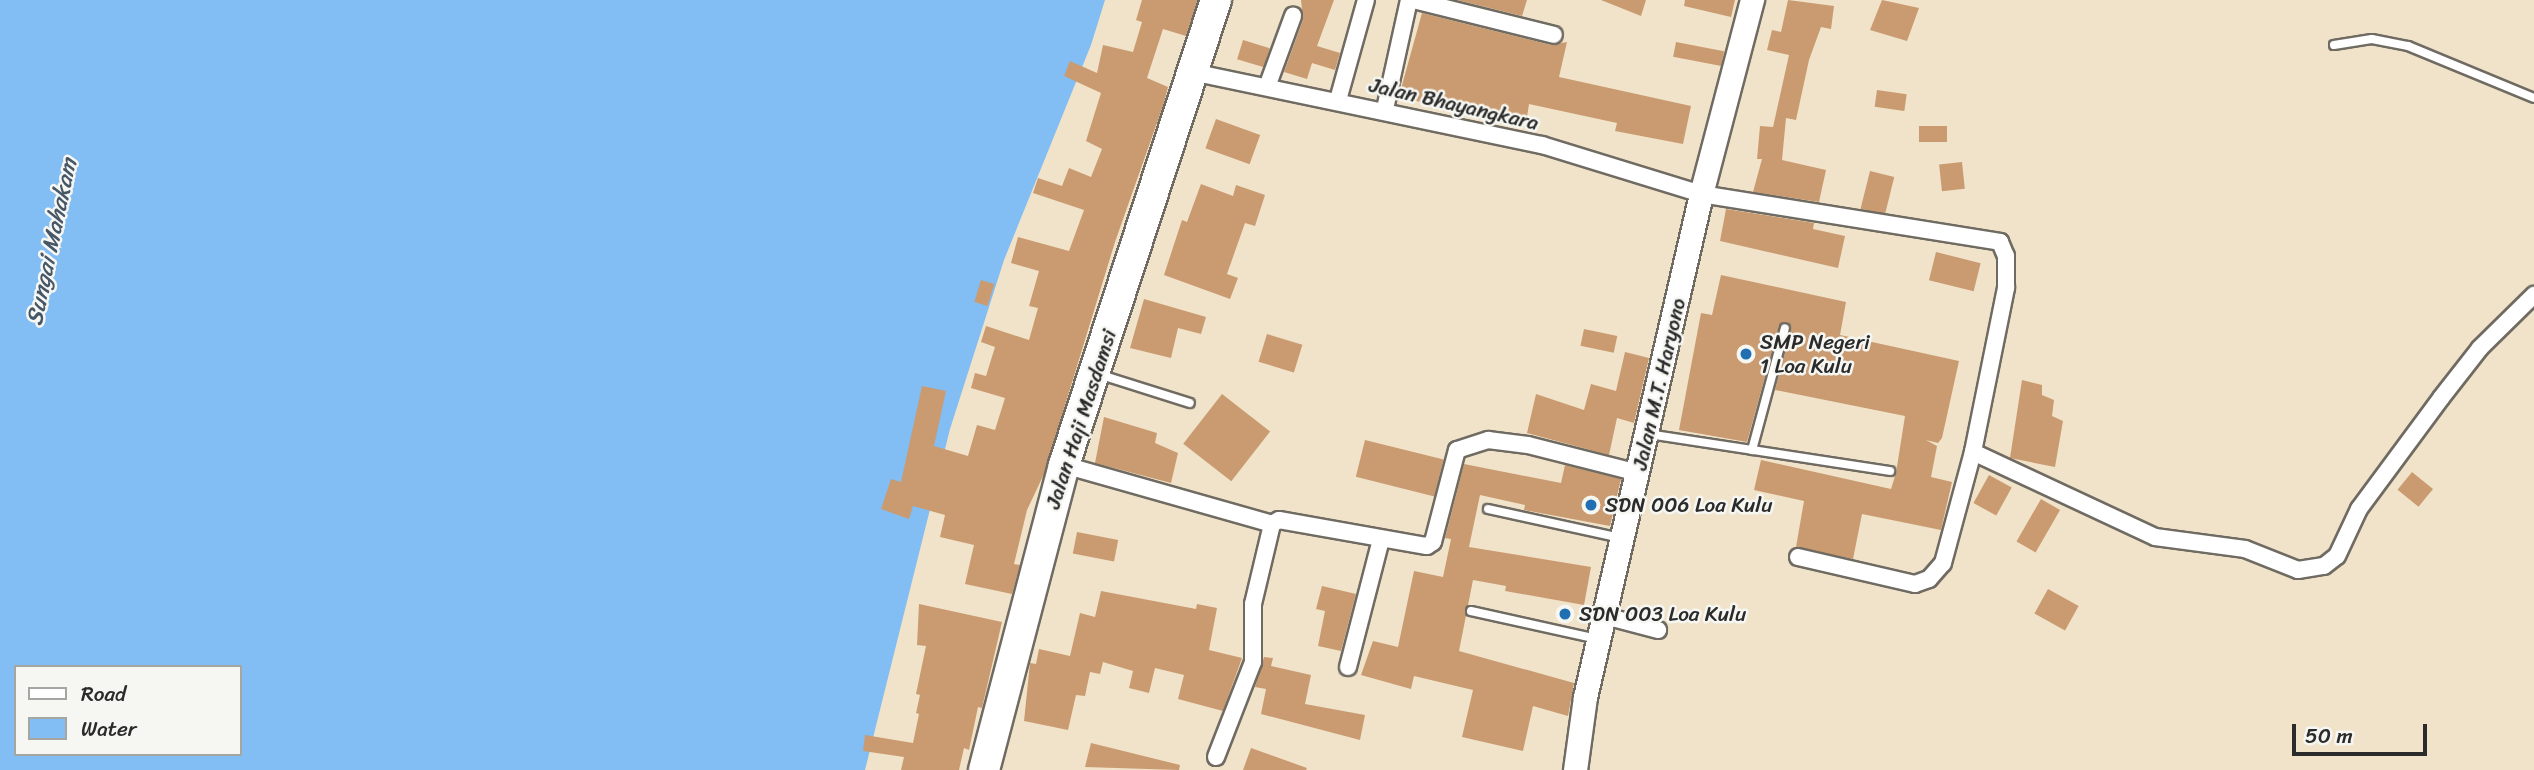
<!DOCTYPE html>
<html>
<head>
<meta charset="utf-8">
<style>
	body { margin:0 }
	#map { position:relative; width:2534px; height:770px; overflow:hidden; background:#f0e3c9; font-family:Sriracha,sans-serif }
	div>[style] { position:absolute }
	.water>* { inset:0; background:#82bdf4 }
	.building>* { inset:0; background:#ca9b70; transform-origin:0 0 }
	.roads { filter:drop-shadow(2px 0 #706b62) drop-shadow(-2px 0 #706b62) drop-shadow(0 2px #706b62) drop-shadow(0 -2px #706b62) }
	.lane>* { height:8px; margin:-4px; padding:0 4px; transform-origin:4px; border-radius:4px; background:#fff }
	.street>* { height:16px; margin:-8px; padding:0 8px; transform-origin:8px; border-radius:8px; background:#fff }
	.secondary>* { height:23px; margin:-11.5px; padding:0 11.5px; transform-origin:11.5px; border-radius:11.5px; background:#fff }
	.highway>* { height:30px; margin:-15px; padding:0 15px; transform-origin:15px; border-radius:15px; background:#fff }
	.dots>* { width:19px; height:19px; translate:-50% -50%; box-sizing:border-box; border:4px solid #f6f6f2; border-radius:50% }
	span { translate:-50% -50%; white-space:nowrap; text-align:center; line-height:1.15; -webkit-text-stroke:5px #f6f6f2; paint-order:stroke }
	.street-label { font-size:21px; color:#2b2b2b }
	.poi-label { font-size:21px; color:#2b2b2b }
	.left { translate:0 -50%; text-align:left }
	.water-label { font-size:23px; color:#455767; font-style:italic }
	.legend { position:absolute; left:14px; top:665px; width:228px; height:91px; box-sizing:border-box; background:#f6f6f2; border:2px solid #a5a5a2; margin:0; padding:9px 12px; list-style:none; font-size:21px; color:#2b2b2b }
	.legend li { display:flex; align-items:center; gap:14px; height:35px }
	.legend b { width:35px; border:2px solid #a5a5a2 }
	.scale { position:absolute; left:2292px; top:724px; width:135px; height:32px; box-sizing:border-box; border:4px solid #2b2b2b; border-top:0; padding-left:9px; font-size:21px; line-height:24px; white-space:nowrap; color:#2b2b2b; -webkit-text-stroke:5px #f6f6f2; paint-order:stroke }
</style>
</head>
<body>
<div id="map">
	<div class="water">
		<div style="clip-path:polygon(evenodd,0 0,1105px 0,1091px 45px,1004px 260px,950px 429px,865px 770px,0 770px,0 0,16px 667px,240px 667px,240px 754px,16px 754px,16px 667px)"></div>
	</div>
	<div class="building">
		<div style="clip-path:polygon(1142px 0,1198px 0,1186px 36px,1163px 29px,1147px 78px,1168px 87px,1164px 103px,1115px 242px,1044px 474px,1027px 510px,1014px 564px,1020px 565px,1012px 594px,965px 584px,974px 545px,940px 537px,945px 515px,913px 506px,909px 519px,881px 509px,891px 479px,901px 482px,922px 386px,946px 391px,934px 446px,968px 456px,977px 425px,995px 430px,1005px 398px,971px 388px,975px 373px,986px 376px,995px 347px,981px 342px,986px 326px,1029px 340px,1038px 308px,1029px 306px,1039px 271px,1011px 263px,1018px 237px,1069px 251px,1084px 210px,1033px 193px,1038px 178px,1062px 186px,1069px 168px,1091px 177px,1102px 149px,1086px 141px,1101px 93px,1064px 76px,1070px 61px,1097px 73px,1103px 45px,1133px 52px,1142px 22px,1136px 20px)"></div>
		<div style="clip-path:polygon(1301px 0,1334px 0,1317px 46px,1340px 53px,1335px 70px,1312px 63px,1307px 79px,1284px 72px,1303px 20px)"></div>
		<div style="clip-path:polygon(1457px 0,1527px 0,1522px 16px)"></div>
		<div style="clip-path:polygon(1601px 0,1646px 0,1641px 16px)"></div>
		<div style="clip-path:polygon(1685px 0,1735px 0,1731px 17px,1684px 6px)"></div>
		<div style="clip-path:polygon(1788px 0,1834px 6px,1831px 29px,1821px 27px,1809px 60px,1796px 120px,1786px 118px,1782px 160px,1826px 170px,1819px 202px,1753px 192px,1762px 159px,1757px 159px,1760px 126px,1773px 127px,1789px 55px,1767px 50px,1772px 30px,1781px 32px)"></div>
		<div style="clip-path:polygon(1882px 0,1919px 8px,1907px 41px,1870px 30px)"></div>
		<div style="clip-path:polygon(1422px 13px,1551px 45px,1567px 42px,1559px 77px,1691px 106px,1683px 144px,1615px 131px,1617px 123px,1529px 104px,1527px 117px,1483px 109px,1481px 119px,1399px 96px)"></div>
		<div style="left:1243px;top:40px;width:28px;height:20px;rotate:17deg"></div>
		<div style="left:1676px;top:42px;width:49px;height:15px;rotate:11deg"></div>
		<div style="left:1877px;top:90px;width:30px;height:17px;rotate:8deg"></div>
		<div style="left:1216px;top:119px;width:47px;height:31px;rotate:20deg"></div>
		<div style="left:1919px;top:126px;width:28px;height:16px"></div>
		<div style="left:1962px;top:162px;width:27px;height:23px;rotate:84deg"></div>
		<div style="left:1870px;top:171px;width:25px;height:39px;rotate:14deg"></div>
		<div style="clip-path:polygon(1201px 184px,1233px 196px,1236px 185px,1265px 195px,1255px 226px,1245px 223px,1227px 274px,1238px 278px,1230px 299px,1164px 275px,1182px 220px,1187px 222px)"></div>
		<div style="clip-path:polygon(1726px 209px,1814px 223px,1813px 229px,1845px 236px,1838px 268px,1720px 241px)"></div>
		<div style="left:1936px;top:252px;width:46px;height:29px;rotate:14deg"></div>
		<div style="clip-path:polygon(1721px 275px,1846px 302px,1840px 335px,1959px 361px,1942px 438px,1938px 443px,1926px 440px,1937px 446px,1931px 477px,1952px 482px,1941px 530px,1862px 514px,1853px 559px,1796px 547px,1804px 501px,1754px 490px,1761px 460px,1891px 489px,1896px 473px,1905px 416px,1775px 390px,1791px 330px,1787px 322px,1779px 326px,1747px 442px,1679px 430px,1701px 313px,1712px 315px)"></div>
		<div style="left:981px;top:280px;width:14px;height:23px;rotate:17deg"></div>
		<div style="clip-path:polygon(1144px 299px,1206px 317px,1201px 334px,1178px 328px,1171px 358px,1130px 348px)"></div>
		<div style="left:1584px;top:329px;width:34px;height:17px;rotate:12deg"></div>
		<div style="left:1267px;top:334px;width:37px;height:29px;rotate:17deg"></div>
		<div style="clip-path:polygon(1625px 352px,1649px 358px,1634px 423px,1617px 418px,1609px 455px,1527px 433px,1536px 394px,1584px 410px,1591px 384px,1616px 391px)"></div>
		<div style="clip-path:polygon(2022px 380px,2042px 385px,2042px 395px,2054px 400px,2052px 416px,2063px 421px,2055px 467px,2010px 458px)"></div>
		<div style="left:1222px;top:394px;width:61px;height:63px;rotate:38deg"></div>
		<div style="clip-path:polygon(1104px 417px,1157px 433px,1155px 443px,1178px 453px,1171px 483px,1095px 463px)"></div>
		<div style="left:1365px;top:440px;width:81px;height:38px;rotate:14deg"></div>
		<div style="clip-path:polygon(1464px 464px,1561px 483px,1565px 465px,1621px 479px,1610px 526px,1524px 510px,1525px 505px,1480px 495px,1469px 547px,1591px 567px,1584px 605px,1505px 591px,1506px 586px,1473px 580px,1459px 651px,1574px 683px,1568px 716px,1533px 706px,1523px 751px,1462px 737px,1473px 690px,1414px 676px,1411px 689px,1361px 675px,1373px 641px,1398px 647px,1414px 571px,1443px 577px,1451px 539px,1445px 538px)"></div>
		<div style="left:2412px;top:472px;width:27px;height:23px;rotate:39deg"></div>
		<div style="left:1989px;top:475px;width:26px;height:32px;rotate:29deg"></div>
		<div style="left:2041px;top:499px;width:22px;height:49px;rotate:30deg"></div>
		<div style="left:1077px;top:532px;width:42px;height:22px;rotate:11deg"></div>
		<div style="clip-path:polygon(1322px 586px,1356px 594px,1341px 651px,1318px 646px,1325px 611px,1316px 609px)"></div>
		<div style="left:2048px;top:589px;width:35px;height:28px;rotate:29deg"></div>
		<div style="clip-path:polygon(1101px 591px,1196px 609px,1197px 604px,1217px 608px,1209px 650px,1242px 658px,1223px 711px,1178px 699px,1184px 675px,1155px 668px,1149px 693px,1129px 688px,1133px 671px,1103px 662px,1100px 674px,1090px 672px,1085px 696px,1076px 695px,1068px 730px,1024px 721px,1030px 663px,1036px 664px,1039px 649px,1070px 656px,1080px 613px,1095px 617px)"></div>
		<div style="clip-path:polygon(919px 604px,1002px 622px,982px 708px,978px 707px,969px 750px,964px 748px,959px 770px,901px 770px,904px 757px,863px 751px,865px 735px,913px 743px,919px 714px,916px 713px,920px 695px,916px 694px,926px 646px,917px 645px)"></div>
		<div style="clip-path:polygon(1264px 657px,1273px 658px,1271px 666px,1311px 675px,1305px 704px,1365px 715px,1360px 740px,1261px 714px,1266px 689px,1255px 687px)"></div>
		<div style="clip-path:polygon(1091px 743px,1180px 765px,1179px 770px,1085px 767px)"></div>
		<div style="clip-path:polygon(1251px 748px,1307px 768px,1306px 770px,1243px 770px)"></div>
	</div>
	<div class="roads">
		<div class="lane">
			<div style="left:2334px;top:45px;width:38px;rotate:-9deg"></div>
			<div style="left:2372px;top:39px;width:37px;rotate:11deg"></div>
			<div style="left:2408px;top:46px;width:136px;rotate:22.4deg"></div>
			<div style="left:1101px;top:375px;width:93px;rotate:17.5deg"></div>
			<div style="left:1648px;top:434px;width:245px;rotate:8.7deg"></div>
			<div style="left:1752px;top:450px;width:126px;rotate:-74.9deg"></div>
			<div style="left:1488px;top:509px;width:136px;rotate:12.3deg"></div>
			<div style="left:1471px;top:611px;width:129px;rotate:12.5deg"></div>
		</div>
		<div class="street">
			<div style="left:1413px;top:0;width:145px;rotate:13.9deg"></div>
			<div style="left:1192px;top:72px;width:358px;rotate:11.8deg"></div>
			<div style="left:1542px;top:145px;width:166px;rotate:17.1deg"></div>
			<div style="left:1701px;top:194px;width:303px;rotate:9.1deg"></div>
			<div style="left:2000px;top:242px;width:15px;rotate:67deg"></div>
			<div style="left:2006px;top:256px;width:32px;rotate:90deg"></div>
			<div style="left:2006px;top:288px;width:167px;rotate:101.4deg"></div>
			<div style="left:1973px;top:452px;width:201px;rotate:25deg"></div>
			<div style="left:2155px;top:537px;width:91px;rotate:7.6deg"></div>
			<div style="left:2245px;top:549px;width:57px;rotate:21.6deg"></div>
			<div style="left:2298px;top:570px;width:26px;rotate:-9deg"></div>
			<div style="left:2324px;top:566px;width:16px;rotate:-38deg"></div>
			<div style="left:2337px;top:556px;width:52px;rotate:-64.9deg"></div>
			<div style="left:2359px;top:509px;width:138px;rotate:-53.5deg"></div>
			<div style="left:2441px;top:398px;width:63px;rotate:-52deg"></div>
			<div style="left:2480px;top:348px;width:76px;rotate:-44.5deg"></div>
			<div style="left:1267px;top:87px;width:76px;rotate:-69.9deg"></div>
			<div style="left:1338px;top:100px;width:104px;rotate:-74.4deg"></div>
			<div style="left:1385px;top:109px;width:112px;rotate:-77.6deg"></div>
			<div style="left:1064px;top:465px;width:216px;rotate:15.8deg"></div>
			<div style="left:1798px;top:557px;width:120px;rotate:13deg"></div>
			<div style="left:1915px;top:584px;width:15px;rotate:-20deg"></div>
			<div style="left:1929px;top:579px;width:21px;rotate:-49deg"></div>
			<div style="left:1943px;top:563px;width:115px;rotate:-74.9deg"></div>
			<div style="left:1605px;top:616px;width:55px;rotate:14.8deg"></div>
			<div style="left:1348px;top:667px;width:132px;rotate:-75.5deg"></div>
			<div style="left:1216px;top:757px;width:102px;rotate:-68.7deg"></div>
			<div style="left:1253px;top:662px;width:58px;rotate:-90deg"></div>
			<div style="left:1253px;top:604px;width:82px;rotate:-76.6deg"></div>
			<div style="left:1272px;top:524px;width:8px;rotate:-30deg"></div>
			<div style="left:1279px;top:520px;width:150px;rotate:10deg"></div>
			<div style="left:1427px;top:546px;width:7px;rotate:-34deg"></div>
			<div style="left:1433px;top:542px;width:95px;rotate:-75.4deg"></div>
			<div style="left:1457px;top:450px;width:33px;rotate:-18deg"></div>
			<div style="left:1488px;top:440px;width:40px;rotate:7.1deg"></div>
			<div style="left:1528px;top:445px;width:114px;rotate:14.2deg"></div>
		</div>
		<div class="secondary">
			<div style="left:1575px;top:770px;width:74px;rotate:-82.2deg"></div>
			<div style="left:1585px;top:697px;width:516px;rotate:-77.01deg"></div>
			<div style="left:1701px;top:194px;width:201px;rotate:-75.3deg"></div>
		</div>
		<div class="highway">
			<div style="left:984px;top:770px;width:315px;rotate:-75.3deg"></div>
			<div style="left:1064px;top:465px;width:489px;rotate:-71.9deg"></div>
		</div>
	</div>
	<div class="dots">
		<div style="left:1746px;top:354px;background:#1f6fb2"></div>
		<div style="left:1591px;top:505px;background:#1f6fb2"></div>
		<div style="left:1565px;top:614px;background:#1f6fb2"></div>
	</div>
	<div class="street-label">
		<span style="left:1454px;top:104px;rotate:13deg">Jalan Bhayangkara</span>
		<span style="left:1659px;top:384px;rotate:-77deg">Jalan M.T. Haryono</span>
		<span style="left:1081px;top:419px;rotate:-72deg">Jalan Haji Masdamsi</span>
	</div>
	<div class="poi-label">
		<span class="left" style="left:1760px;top:354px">SMP Negeri<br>1 Loa Kulu</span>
		<span class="left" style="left:1605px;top:505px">SDN 006 Loa Kulu</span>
		<span class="left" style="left:1579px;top:614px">SDN 003 Loa Kulu</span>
	</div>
	<div class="water-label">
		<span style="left:52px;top:242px;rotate:-78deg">Sungai Mahakam</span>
	</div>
	<ul class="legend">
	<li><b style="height:9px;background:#fff"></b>Road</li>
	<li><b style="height:19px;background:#82bdf4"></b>Water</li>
	</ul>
	<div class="scale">50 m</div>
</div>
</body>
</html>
